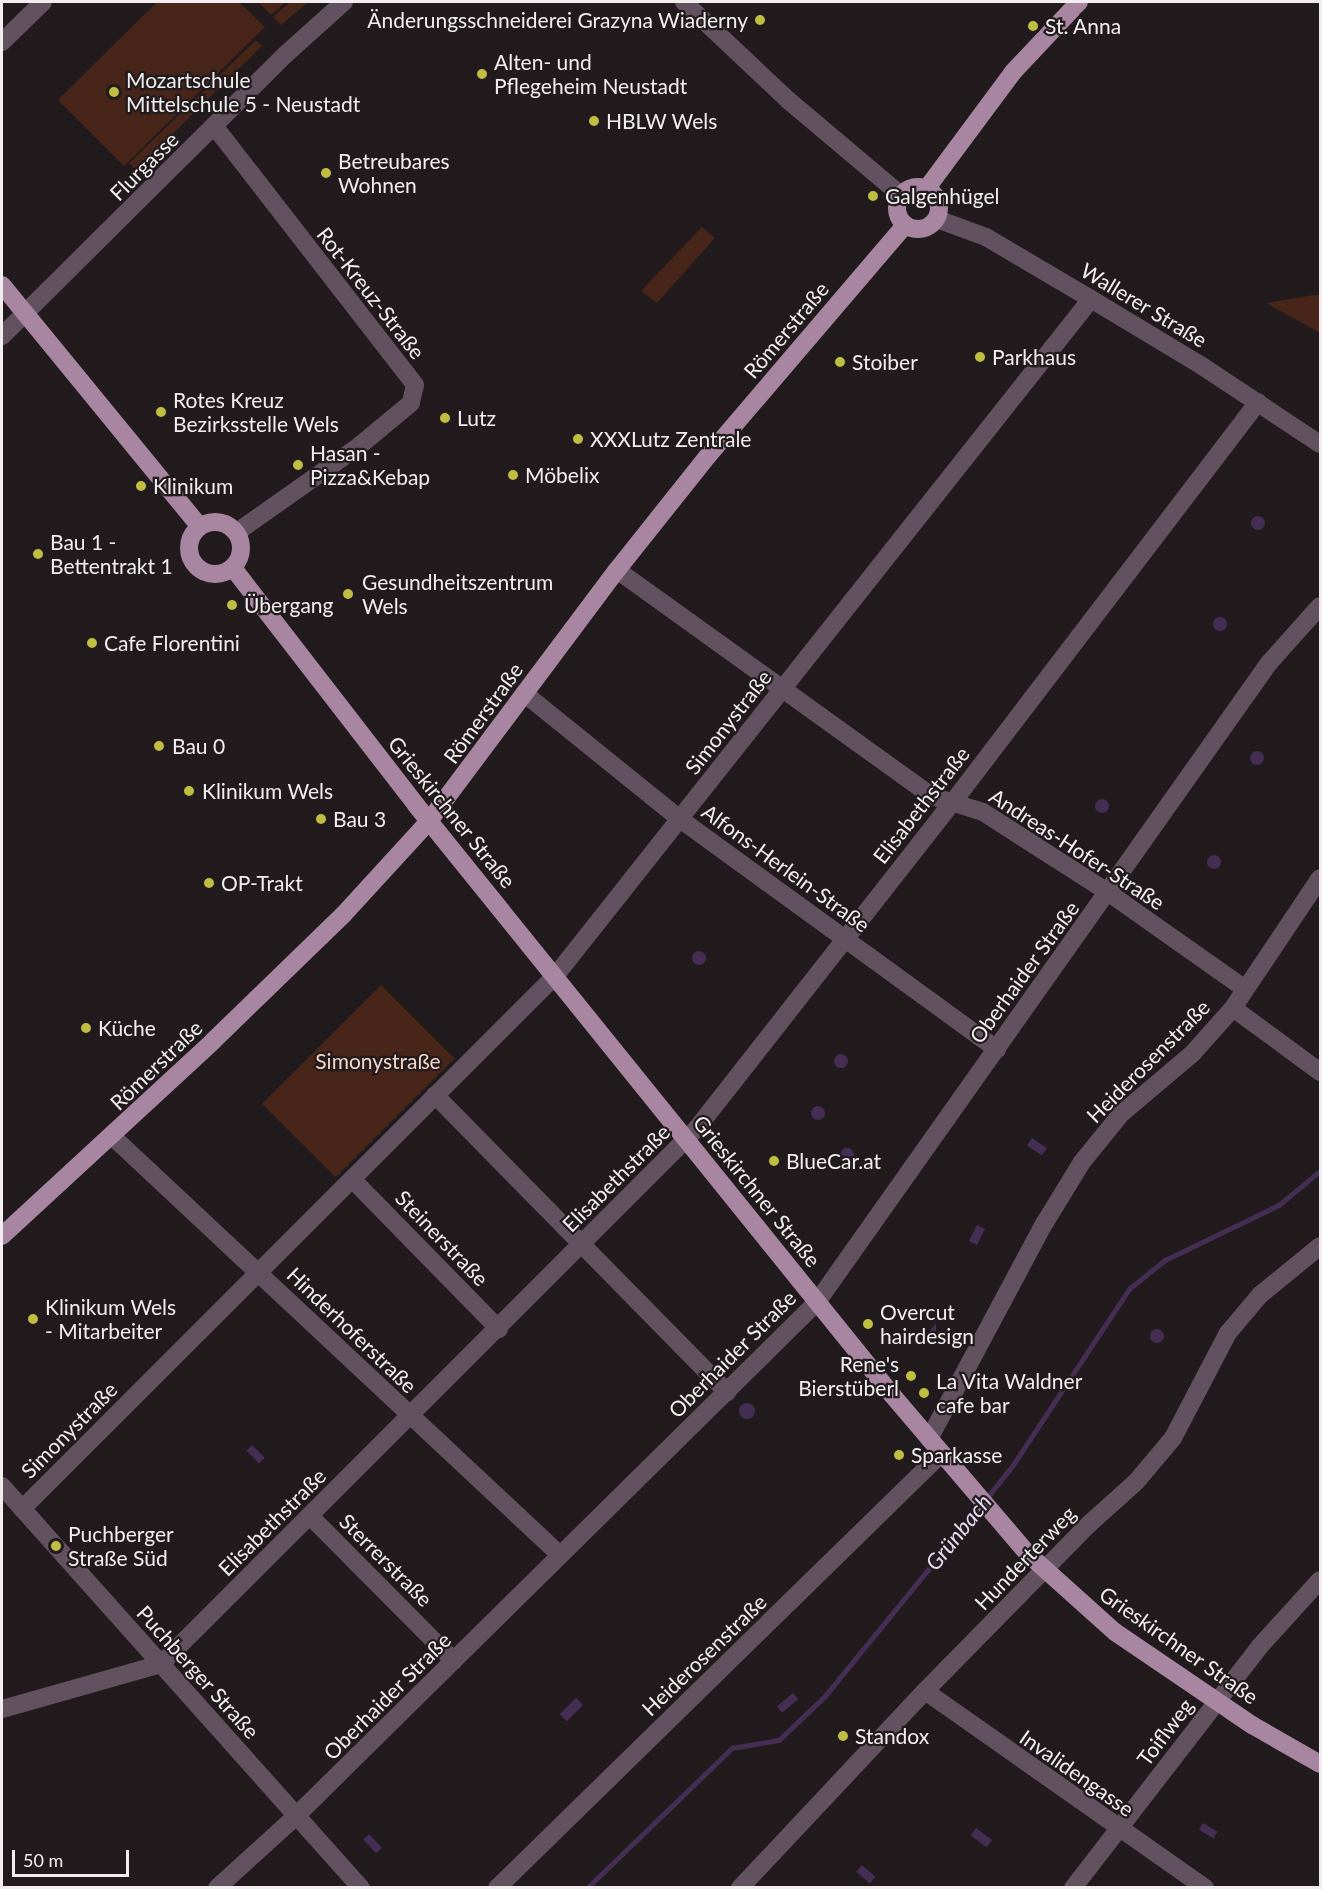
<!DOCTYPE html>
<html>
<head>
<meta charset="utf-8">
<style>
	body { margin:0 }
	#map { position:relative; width:1322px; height:1889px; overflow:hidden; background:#211b1d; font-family:Lato,sans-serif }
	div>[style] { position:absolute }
	.green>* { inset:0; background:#472518; transform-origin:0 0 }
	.water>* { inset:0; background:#442e54; transform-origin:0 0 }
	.round { border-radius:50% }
	.stream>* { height:4.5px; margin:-2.25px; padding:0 2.25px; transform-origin:2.25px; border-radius:2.25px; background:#442e54 }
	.minor>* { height:18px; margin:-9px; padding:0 9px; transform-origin:9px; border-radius:9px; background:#62515f }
	.major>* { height:18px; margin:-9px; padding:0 9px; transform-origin:9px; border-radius:9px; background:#a885a1 }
	.major>.ring { margin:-9px; padding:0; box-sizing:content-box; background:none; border:18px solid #a885a1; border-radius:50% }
	.dots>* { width:16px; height:16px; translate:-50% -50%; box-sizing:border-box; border:3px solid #211b1d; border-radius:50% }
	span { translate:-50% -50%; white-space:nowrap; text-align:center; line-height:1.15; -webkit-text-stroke:4.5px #211b1d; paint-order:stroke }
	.poi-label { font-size:21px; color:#f2eeef }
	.right { translate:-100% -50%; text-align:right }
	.left { translate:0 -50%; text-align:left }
	.street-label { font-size:21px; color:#f2eeef }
	.park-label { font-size:21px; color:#f6d5c9 }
	.water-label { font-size:22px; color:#e9daf5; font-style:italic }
	.frame { position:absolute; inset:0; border:3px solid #f2eeef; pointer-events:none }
	.scale { position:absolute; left:12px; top:1850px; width:117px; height:27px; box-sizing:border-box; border:3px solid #f2eeef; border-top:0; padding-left:8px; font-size:18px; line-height:21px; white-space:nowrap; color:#f2eeef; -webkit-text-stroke:4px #211b1d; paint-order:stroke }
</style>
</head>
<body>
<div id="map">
	<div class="green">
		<div style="clip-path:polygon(157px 2px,239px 2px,265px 27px,124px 166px,58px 100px)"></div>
		<div style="clip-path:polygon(258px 2px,286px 2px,271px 15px)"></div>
		<div style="clip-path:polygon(290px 2px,308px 2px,281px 25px,273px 17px)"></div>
		<div style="clip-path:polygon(256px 40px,262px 46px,136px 170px,129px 163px)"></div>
		<div style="clip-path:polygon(702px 227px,715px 238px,657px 303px,641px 291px)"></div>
		<div style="clip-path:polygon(1320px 294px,1320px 333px,1266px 303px)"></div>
		<div style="left:381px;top:985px;width:104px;height:168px;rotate:45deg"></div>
	</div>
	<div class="water">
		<div class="round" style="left:1251px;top:516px;width:14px;height:14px"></div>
		<div class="round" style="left:1213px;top:617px;width:14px;height:14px"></div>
		<div class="round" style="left:1250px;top:751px;width:14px;height:14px"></div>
		<div class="round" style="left:1095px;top:799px;width:14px;height:14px"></div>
		<div class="round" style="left:1207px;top:855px;width:14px;height:14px"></div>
		<div class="round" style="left:692px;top:951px;width:14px;height:14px"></div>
		<div class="round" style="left:834px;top:1054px;width:14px;height:14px"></div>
		<div class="round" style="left:811px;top:1106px;width:14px;height:14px"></div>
		<div style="left:1032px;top:1138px;width:18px;height:9px;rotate:34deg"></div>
		<div class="round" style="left:840px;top:1148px;width:14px;height:14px"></div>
		<div style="left:977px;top:1225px;width:9px;height:18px;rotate:27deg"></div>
		<div style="clip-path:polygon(936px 1323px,936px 1334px,944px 1331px,948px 1335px,935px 1346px,928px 1342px,926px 1335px)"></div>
		<div class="round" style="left:1150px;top:1329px;width:14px;height:14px"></div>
		<div class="round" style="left:739px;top:1403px;width:16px;height:16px"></div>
		<div style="left:252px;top:1445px;width:18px;height:8px;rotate:45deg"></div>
		<div style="left:793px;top:1693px;width:8px;height:21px;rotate:50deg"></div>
		<div style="left:576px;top:1698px;width:10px;height:23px;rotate:45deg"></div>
		<div style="left:1203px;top:1823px;width:17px;height:8px;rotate:31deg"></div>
		<div style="left:976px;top:1828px;width:20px;height:9px;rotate:37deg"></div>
		<div style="left:369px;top:1834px;width:19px;height:8px;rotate:47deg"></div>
		<div style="left:862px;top:1865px;width:18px;height:9px;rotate:41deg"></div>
	</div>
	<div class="stream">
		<div style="left:986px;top:1499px;width:43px;rotate:-51.5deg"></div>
		<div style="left:1013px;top:1465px;width:211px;rotate:-56.6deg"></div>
		<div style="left:1129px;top:1289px;width:46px;rotate:-38.9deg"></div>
		<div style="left:1165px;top:1260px;width:127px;rotate:-25.8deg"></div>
		<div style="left:1279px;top:1205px;width:53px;rotate:-39.7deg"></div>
		<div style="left:587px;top:1888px;width:202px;rotate:-44deg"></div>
		<div style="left:732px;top:1748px;width:48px;rotate:-9.7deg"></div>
		<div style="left:779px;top:1740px;width:64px;rotate:-43.7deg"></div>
		<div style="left:825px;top:1696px;width:247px;rotate:-50.8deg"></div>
	</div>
	<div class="minor">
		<div style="left:684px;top:2px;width:143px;rotate:43.3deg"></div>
		<div style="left:788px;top:100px;width:148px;rotate:40.1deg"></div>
		<div style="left:2px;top:42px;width:57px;rotate:-44.3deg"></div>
		<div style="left:215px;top:127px;width:326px;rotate:52.2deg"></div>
		<div style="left:415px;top:385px;width:18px;rotate:103deg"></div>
		<div style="left:411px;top:403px;width:67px;rotate:140.4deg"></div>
		<div style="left:359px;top:446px;width:149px;rotate:144.8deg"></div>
		<div style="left:937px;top:219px;width:52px;rotate:20.2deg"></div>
		<div style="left:986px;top:237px;width:122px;rotate:30.6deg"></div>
		<div style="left:1091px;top:299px;width:130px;rotate:31.1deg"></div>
		<div style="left:1202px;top:366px;width:141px;rotate:33.5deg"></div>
		<div style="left:2px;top:336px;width:400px;rotate:-44.8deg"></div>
		<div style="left:286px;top:54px;width:78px;rotate:-41.9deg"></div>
		<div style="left:617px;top:570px;width:388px;rotate:35.7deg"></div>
		<div style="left:932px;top:796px;width:53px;rotate:17.4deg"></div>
		<div style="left:983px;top:812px;width:150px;rotate:32.7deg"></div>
		<div style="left:1109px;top:893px;width:166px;rotate:35.2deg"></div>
		<div style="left:525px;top:694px;width:199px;rotate:38.9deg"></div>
		<div style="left:680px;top:819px;width:392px;rotate:36deg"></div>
		<div style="left:1233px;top:1008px;width:108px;rotate:36.3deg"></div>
		<div style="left:435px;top:1095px;width:417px;rotate:45.5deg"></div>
		<div style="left:113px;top:1137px;width:612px;rotate:43.08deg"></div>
		<div style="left:352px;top:1179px;width:210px;rotate:45.6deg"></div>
		<div style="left:929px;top:1439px;width:244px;rotate:-61.9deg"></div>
		<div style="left:1044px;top:1224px;width:73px;rotate:-58.5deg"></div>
		<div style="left:1082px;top:1162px;width:62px;rotate:-50.9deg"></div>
		<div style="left:1121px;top:1114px;width:93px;rotate:-40.2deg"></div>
		<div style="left:1192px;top:1054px;width:62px;rotate:-48.3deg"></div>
		<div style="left:1233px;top:1008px;width:156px;rotate:-56.2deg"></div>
		<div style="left:2px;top:1486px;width:539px;rotate:48.23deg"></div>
		<div style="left:22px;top:1509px;width:755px;rotate:-45deg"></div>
		<div style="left:556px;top:975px;width:862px;rotate:-51.64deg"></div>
		<div style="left:310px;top:1516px;width:204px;rotate:45.2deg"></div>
		<div style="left:925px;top:1691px;width:342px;rotate:35.1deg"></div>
		<div style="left:2px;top:1709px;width:165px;rotate:-15.8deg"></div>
		<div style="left:161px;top:1664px;width:758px;rotate:-45deg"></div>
		<div style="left:697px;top:1128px;width:415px;rotate:-51.9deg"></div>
		<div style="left:953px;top:802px;width:503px;rotate:-52.67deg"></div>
		<div style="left:217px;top:1888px;width:107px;rotate:-42.3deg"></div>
		<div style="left:296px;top:1816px;width:732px;rotate:-44.61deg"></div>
		<div style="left:817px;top:1302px;width:783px;rotate:-54.73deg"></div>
		<div style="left:1269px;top:663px;width:76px;rotate:-48.2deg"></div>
		<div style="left:497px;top:1888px;width:621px;rotate:-44.35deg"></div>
		<div style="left:740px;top:1888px;width:270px;rotate:-46.8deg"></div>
		<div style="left:925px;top:1691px;width:233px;rotate:-45.5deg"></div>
		<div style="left:1088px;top:1525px;width:64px;rotate:-41.9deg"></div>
		<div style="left:1136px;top:1482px;width:57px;rotate:-49.9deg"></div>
		<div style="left:1173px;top:1438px;width:119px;rotate:-62.4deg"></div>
		<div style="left:1228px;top:1333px;width:50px;rotate:-49.9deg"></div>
		<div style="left:1260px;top:1295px;width:77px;rotate:-39.2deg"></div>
		<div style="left:1073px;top:1888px;width:306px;rotate:-52.3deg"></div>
		<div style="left:1260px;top:1646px;width:89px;rotate:-47.7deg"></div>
	</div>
	<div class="major">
		<div class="ring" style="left:897px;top:187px;width:24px;height:24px"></div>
		<div style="left:927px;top:188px;width:144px;rotate:-53.4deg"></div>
		<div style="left:1013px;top:72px;width:96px;rotate:-46.7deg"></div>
		<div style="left:2px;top:285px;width:311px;rotate:50.7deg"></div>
		<div class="ring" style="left:189px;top:522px;width:34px;height:34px"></div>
		<div style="left:233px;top:568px;width:299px;rotate:52.3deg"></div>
		<div style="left:416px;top:805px;width:759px;rotate:51.09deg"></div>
		<div style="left:893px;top:1396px;width:208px;rotate:49.5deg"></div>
		<div style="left:1028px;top:1554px;width:117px;rotate:41.9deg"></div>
		<div style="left:1115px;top:1632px;width:166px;rotate:34.2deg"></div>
		<div style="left:1252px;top:1725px;width:78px;rotate:29.8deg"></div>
		<div style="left:2px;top:1236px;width:287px;rotate:-42.7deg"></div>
		<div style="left:213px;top:1041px;width:181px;rotate:-44.1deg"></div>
		<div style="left:343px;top:915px;width:127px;rotate:-47.5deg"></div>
		<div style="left:429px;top:821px;width:314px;rotate:-53.2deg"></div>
		<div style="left:617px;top:570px;width:144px;rotate:-51.5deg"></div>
		<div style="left:707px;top:457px;width:305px;rotate:-49.5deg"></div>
	</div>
	<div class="dots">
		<div style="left:760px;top:20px;background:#bfbe41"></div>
		<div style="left:1033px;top:26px;background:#bfbe41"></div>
		<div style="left:482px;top:74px;background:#bfbe41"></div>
		<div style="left:114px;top:92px;background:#bfbe41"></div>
		<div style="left:594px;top:121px;background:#bfbe41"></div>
		<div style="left:326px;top:173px;background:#bfbe41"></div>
		<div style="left:873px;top:196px;background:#bfbe41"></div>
		<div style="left:980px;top:357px;background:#bfbe41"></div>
		<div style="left:840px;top:362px;background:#bfbe41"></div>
		<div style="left:161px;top:412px;background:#bfbe41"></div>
		<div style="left:445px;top:418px;background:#bfbe41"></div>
		<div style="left:578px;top:439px;background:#bfbe41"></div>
		<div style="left:298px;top:465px;background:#bfbe41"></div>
		<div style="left:513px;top:475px;background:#bfbe41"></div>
		<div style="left:141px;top:486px;background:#bfbe41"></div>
		<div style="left:38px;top:554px;background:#bfbe41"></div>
		<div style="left:348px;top:594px;background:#bfbe41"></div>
		<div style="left:232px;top:605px;background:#bfbe41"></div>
		<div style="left:92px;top:643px;background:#bfbe41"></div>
		<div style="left:159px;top:746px;background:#bfbe41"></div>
		<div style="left:189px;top:791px;background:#bfbe41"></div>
		<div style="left:321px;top:819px;background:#bfbe41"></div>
		<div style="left:209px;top:883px;background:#bfbe41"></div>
		<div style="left:86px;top:1028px;background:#bfbe41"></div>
		<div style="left:774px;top:1161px;background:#bfbe41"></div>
		<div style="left:33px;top:1319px;background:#bfbe41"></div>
		<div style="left:868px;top:1324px;background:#bfbe41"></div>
		<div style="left:911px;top:1376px;background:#bfbe41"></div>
		<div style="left:924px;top:1393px;background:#bfbe41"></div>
		<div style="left:899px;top:1455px;background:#bfbe41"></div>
		<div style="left:56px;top:1546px;background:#bfbe41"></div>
		<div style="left:843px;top:1736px;background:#bfbe41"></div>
	</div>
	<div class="poi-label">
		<span class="right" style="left:748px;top:20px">Änderungsschneiderei Grazyna Wiaderny</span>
		<span class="left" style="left:1045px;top:26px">St. Anna</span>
		<span class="left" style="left:494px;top:74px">Alten- und<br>Pflegeheim Neustadt</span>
		<span class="left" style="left:126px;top:92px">Mozartschule<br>Mittelschule 5 - Neustadt</span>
		<span class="left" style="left:606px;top:121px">HBLW Wels</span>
		<span class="left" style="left:338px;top:173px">Betreubares<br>Wohnen</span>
		<span class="left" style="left:885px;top:196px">Galgenhügel</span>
		<span class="left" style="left:992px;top:357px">Parkhaus</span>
		<span class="left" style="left:852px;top:362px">Stoiber</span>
		<span class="left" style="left:173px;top:412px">Rotes Kreuz<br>Bezirksstelle Wels</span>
		<span class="left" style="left:457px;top:418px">Lutz</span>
		<span class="left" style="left:590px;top:439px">XXXLutz Zentrale</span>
		<span class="left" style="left:310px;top:465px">Hasan -<br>Pizza&amp;Kebap</span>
		<span class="left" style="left:525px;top:475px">Möbelix</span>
		<span class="left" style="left:153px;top:486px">Klinikum</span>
		<span class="left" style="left:50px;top:554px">Bau 1 -<br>Bettentrakt 1</span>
		<span class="left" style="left:362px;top:594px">Gesundheitszentrum<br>Wels</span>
		<span class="left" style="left:244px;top:605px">Übergang</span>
		<span class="left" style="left:104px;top:643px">Cafe Florentini</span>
		<span class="left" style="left:172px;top:746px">Bau 0</span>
		<span class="left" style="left:202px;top:791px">Klinikum Wels</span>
		<span class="left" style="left:333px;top:819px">Bau 3</span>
		<span class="left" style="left:221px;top:883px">OP-Trakt</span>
		<span class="left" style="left:98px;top:1028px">Küche</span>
		<span class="left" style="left:786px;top:1161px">BlueCar.at</span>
		<span class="left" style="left:45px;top:1319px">Klinikum Wels<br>- Mitarbeiter</span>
		<span class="left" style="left:880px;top:1324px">Overcut<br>hairdesign</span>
		<span class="right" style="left:899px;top:1376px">Rene's<br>Bierstüberl</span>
		<span class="left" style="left:936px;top:1393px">La Vita Waldner<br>cafe bar</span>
		<span class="left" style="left:911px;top:1455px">Sparkasse</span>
		<span class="left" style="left:68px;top:1546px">Puchberger<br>Straße Süd</span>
		<span class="left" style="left:855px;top:1736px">Standox</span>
	</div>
	<div class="street-label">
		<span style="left:144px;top:166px;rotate:-45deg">Flurgasse</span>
		<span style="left:371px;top:293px;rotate:52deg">Rot-Kreuz-Straße</span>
		<span style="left:1144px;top:305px;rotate:31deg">Wallerer Straße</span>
		<span style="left:786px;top:330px;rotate:-50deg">Römerstraße</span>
		<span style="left:483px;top:713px;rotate:-54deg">Römerstraße</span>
		<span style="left:728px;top:722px;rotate:-52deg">Simonystraße</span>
		<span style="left:921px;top:805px;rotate:-52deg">Elisabethstraße</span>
		<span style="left:452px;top:812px;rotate:51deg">Grieskirchner Straße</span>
		<span style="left:1077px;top:849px;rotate:33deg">Andreas-Hofer-Straße</span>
		<span style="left:786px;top:868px;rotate:36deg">Alfons-Herlein-Straße</span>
		<span style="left:1024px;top:972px;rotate:-54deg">Oberhaider Straße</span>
		<span style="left:1148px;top:1061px;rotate:-45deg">Heiderosenstraße</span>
		<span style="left:156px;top:1065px;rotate:-44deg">Römerstraße</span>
		<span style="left:616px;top:1178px;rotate:-45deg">Elisabethstraße</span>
		<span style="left:757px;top:1191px;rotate:51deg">Grieskirchner Straße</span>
		<span style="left:442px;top:1238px;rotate:46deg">Steinerstraße</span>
		<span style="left:352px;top:1330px;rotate:44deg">Hinderhoferstraße</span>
		<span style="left:732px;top:1354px;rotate:-45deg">Oberhaider Straße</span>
		<span style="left:69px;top:1430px;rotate:-45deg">Simonystraße</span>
		<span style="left:272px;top:1522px;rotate:-45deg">Elisabethstraße</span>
		<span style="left:1025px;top:1558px;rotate:-46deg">Hunderterweg</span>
		<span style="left:386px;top:1560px;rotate:45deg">Sterrerstraße</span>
		<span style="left:1179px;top:1645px;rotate:35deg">Grieskirchner Straße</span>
		<span style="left:704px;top:1655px;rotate:-44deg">Heiderosenstraße</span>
		<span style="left:198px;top:1672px;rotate:48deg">Puchberger Straße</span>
		<span style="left:387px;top:1696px;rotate:-45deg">Oberhaider Straße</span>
		<span style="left:1165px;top:1732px;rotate:-53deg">Toiflweg</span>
		<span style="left:1077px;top:1773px;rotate:35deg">Invalidengasse</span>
	</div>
	<div class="park-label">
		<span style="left:378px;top:1061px">Simonystraße</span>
	</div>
	<div class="water-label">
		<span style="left:958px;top:1532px;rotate:-51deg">Grünbach</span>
	</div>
	<div class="frame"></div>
	<div class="scale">50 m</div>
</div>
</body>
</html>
